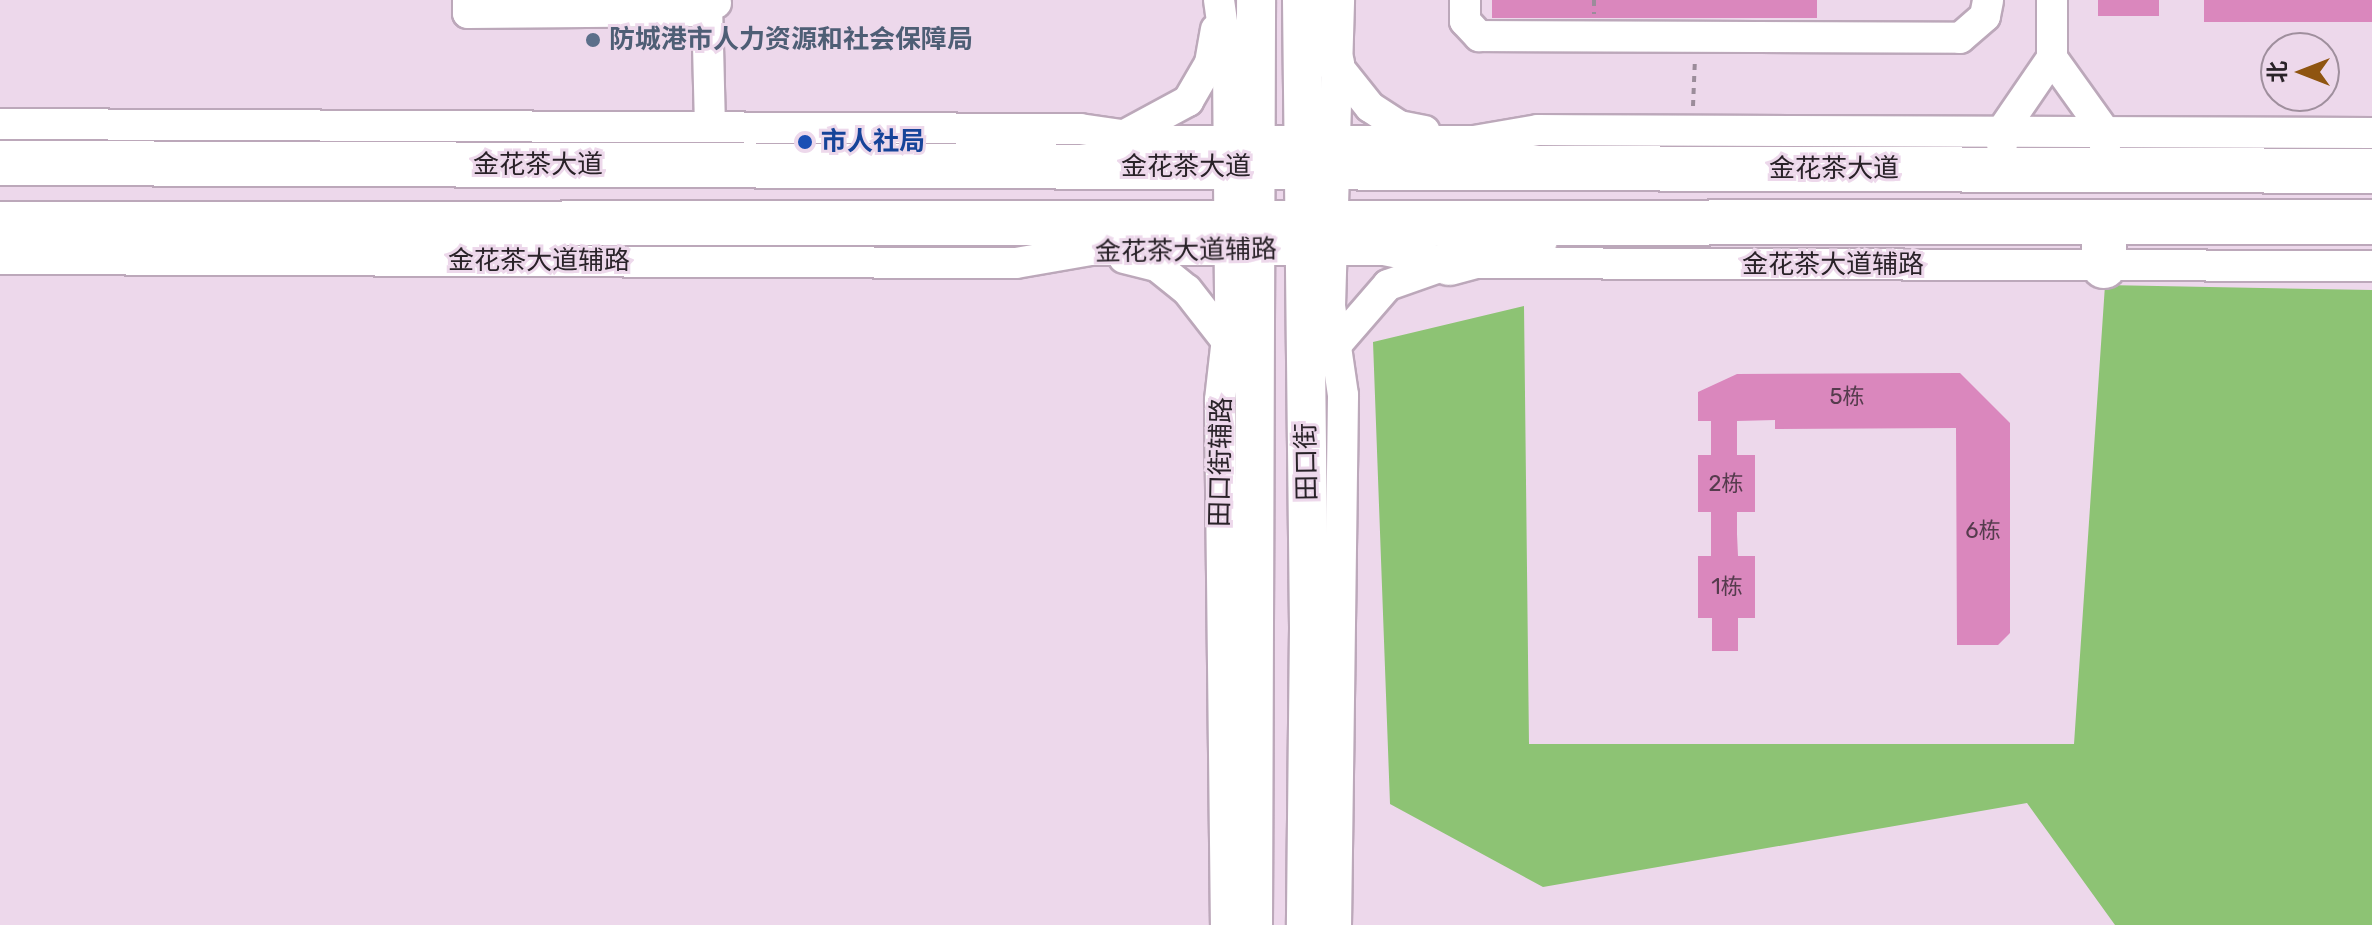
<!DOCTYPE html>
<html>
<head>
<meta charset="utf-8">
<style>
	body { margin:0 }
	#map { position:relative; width:2372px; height:925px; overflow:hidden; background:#edd8eb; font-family:Rubik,"Noto Sans SC",sans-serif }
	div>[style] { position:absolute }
	.forest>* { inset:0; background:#8dc374 }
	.building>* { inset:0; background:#da87bd; transform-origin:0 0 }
	.path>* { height:4px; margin-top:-2px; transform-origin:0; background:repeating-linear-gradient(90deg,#9b8c9a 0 6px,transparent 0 12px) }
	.roads { filter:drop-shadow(2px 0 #bca8ba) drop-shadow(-2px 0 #bca8ba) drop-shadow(0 2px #bca8ba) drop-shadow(0 -2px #bca8ba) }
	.minor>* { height:30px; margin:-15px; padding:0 15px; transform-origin:15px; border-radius:15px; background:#fff }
	.major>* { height:38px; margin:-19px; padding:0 19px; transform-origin:19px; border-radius:19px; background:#fff }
	.highway>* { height:44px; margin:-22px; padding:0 22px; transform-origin:22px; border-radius:22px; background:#fff }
	.dots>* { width:22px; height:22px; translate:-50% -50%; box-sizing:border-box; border:4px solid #edd8eb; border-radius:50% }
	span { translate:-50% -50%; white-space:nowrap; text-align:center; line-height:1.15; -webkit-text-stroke:6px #edd8eb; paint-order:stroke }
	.number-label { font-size:22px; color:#553b4d }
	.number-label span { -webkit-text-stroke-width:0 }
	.service-label { font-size:26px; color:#4e5e75; font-weight:700 }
	.left { translate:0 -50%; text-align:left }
	.transit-label { font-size:26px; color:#164399; font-weight:700 }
	.street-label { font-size:26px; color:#292228 }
	.north { position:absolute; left:2260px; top:32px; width:80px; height:80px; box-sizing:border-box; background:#edd8eb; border:2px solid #9f8f9d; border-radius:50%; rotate:270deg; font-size:22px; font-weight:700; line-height:32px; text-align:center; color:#292228 }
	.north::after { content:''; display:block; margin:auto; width:28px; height:36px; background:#8f5511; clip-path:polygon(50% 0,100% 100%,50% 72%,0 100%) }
</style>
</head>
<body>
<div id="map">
	<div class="forest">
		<div style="clip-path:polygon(2105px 285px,2372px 290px,2372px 925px,2115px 925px,2027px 803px,1543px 887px,1390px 804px,1373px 342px,1524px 306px,1529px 744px,2074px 744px)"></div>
	</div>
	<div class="building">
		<div style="left:1492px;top:0;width:325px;height:18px"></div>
		<div style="left:2098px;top:0;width:61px;height:16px"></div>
		<div style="left:2204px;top:0;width:168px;height:22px"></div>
		<div style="clip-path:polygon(1960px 373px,2010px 423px,2010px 633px,1998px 645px,1957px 645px,1956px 428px,1775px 429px,1775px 420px,1737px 421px,1737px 455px,1755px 455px,1755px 512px,1737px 512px,1737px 534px,1738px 556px,1755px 556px,1755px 618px,1738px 618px,1738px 651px,1712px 651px,1712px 618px,1698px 618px,1698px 556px,1711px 556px,1711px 512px,1698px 512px,1698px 455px,1711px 455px,1711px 421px,1698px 421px,1698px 392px,1737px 374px)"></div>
	</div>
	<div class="path">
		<div style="left:1594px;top:0;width:14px;rotate:90deg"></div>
		<div style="left:1693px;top:106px;width:47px;rotate:-87.6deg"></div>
	</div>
	<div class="roads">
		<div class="minor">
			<div style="left:468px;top:0;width:13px;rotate:90deg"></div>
			<div style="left:468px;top:13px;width:239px;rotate:-0.5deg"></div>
			<div style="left:1219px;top:0;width:65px;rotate:82deg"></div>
			<div style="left:1228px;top:64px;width:248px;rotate:89.5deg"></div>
			<div style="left:1230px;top:312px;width:89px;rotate:96.5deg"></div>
			<div style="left:1220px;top:400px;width:525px;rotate:89.35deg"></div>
			<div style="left:1465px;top:0;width:21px;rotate:90deg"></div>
			<div style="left:1465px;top:21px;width:21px;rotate:47deg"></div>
			<div style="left:1479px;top:36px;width:481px;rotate:0.2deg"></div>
			<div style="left:1960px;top:38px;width:33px;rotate:-41deg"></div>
			<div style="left:1985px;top:16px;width:16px;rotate:-79deg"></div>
			<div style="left:2052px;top:58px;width:58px;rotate:-90deg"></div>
			<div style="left:1335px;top:63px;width:56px;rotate:51.5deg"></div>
			<div style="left:1370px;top:107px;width:35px;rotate:33deg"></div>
			<div style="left:1399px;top:126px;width:26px;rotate:11deg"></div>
			<div style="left:0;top:124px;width:1080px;rotate:0.27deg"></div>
			<div style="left:1080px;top:129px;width:84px;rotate:8.2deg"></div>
			<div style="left:1163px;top:141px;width:311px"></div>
			<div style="left:1474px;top:141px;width:65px;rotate:-9.8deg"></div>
			<div style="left:1538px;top:130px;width:834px;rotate:0.21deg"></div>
			<div style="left:710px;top:127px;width:124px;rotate:-91.4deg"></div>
			<div style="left:707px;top:3px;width:9px"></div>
			<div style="left:1125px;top:135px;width:72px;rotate:-28.4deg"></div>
			<div style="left:1188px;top:101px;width:44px;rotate:-59.9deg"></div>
			<div style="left:1210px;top:63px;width:34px;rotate:-80deg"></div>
			<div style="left:2002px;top:144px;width:13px;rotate:-90deg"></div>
			<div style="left:2002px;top:131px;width:88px;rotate:-55.6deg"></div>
			<div style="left:2052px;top:58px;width:91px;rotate:54.4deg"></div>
			<div style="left:2105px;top:132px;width:15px;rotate:90deg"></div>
			<div style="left:1124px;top:258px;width:34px;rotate:14deg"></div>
			<div style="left:1157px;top:266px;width:38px;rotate:39deg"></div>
			<div style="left:1187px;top:290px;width:63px;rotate:52deg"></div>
			<div style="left:0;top:259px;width:1016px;rotate:0.23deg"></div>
			<div style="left:1016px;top:263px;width:76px;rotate:-9.8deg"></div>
			<div style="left:1091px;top:250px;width:293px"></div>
			<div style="left:1384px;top:250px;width:66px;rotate:11.3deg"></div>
			<div style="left:1449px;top:263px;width:923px;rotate:0.19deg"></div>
			<div style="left:1331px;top:358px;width:14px;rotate:-69deg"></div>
			<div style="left:1336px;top:345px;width:79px;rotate:-49.1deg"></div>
			<div style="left:1388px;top:285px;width:64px;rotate:-19.3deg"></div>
			<div style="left:1336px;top:925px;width:530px;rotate:-89.24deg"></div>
			<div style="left:1343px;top:395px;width:90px;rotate:-98.3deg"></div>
			<div style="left:1330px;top:306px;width:306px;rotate:-88.3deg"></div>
		</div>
		<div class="major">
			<div style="left:1302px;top:0;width:628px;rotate:89.36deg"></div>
			<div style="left:1309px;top:628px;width:297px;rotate:90.6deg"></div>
			<div style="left:1317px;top:0;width:66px;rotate:74.1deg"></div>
			<div style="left:1253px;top:925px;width:925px;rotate:-89.81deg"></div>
		</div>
		<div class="highway">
			<div style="left:0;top:163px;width:2372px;rotate:0.19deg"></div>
			<div style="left:0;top:224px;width:2372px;rotate:-0.05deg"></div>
			<div style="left:1449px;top:263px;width:89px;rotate:-15deg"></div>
			<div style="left:2104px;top:266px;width:43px;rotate:-90deg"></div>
		</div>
	</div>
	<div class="dots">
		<div style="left:593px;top:40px;background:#5c6f8a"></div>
		<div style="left:805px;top:142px;background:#1a4fb4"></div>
	</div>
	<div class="number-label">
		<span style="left:1847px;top:397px">5栋</span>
		<span style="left:1726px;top:484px">2栋</span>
		<span style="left:1983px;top:531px">6栋</span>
		<span style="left:1727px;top:587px">1栋</span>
	</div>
	<div class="service-label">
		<span class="left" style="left:609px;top:40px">防城港市人力资源和社会保障局</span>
	</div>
	<div class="transit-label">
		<span class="left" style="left:821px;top:142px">市人社局</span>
	</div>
	<div class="street-label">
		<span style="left:538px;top:165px">金花茶大道</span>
		<span style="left:1186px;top:167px">金花茶大道</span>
		<span style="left:1834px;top:169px">金花茶大道</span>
		<span style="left:1186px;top:251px;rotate:-1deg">金花茶大道辅路</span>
		<span style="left:539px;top:261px">金花茶大道辅路</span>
		<span style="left:1833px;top:265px">金花茶大道辅路</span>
		<span style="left:1221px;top:462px;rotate:-89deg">田口街辅路</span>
		<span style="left:1307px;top:462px;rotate:-91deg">田口街</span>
	</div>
	<div class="north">北</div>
</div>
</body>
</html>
